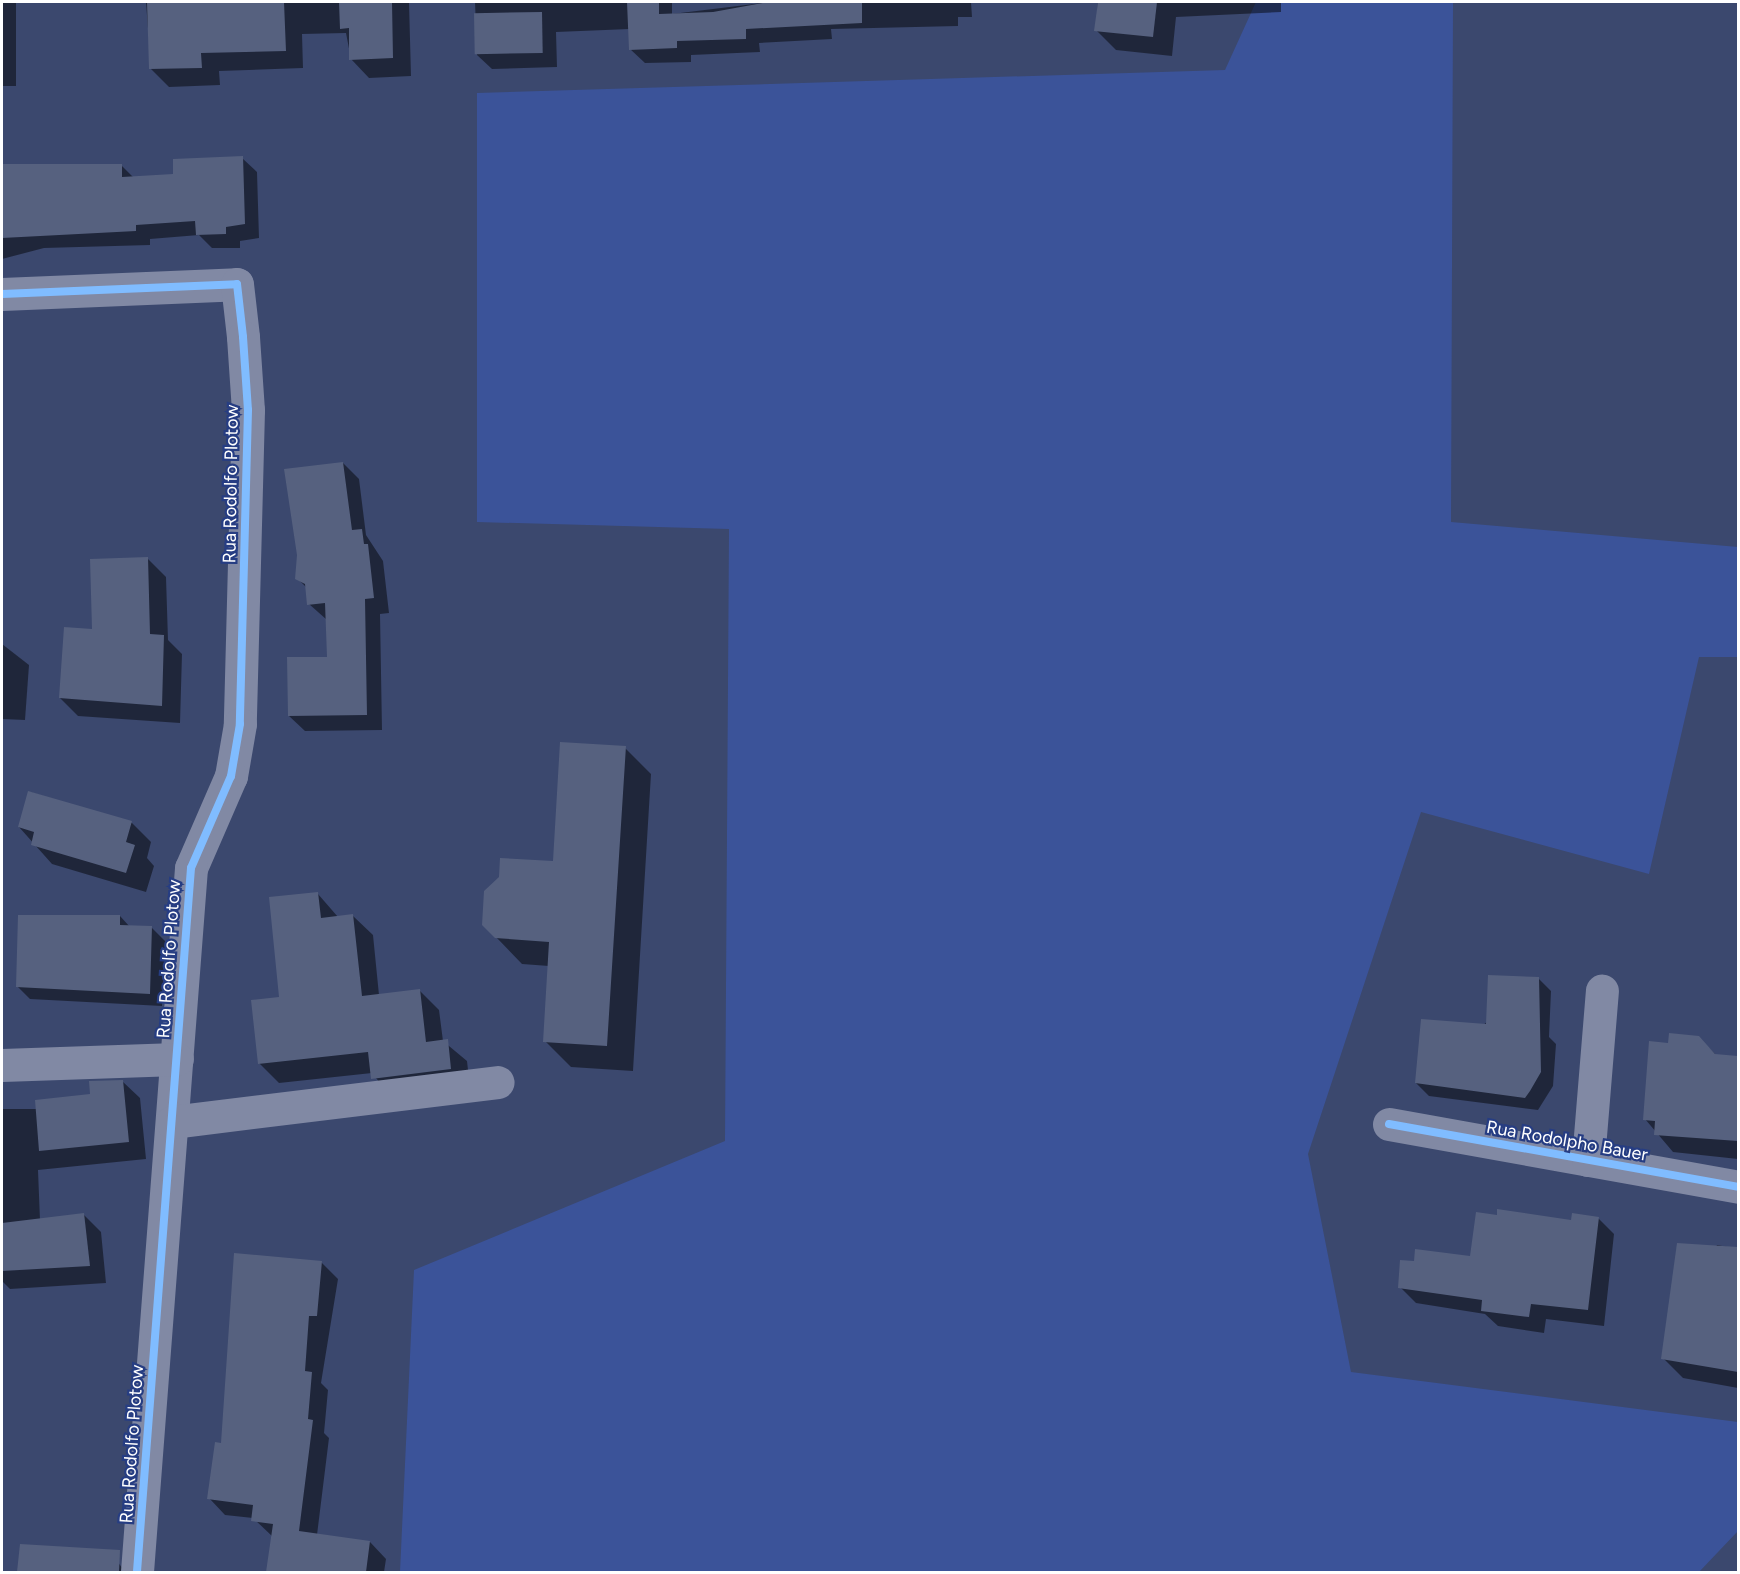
<!DOCTYPE html>
<html>
<head>
<meta charset="utf-8">
<style>
	body { margin:0 }
	#map { position:relative; width:1740px; height:1574px; overflow:hidden; background:#3b486e; font-family:Figtree,sans-serif }
	div>[style] { position:absolute }
	.green>* { inset:0; background:#3b5399 }
	.shadow>* { inset:0; background:#0007; transform-origin:0 0 }
	.building>* { inset:0; background:#56617f; transform-origin:0 0 }
	.minor>* { height:33px; margin:-16.5px; padding:0 16.5px; transform-origin:16.5px; border-radius:16.5px; background:#8189a4 }
	.cycleway>* { height:8px; margin:-4px; padding:0 4px; transform-origin:4px; border-radius:4px; background:#80bcff }
	span { translate:-50% -50%; white-space:nowrap; text-align:center; line-height:1.15; -webkit-text-stroke:4.5px #263d83; paint-order:stroke }
	.street-label { font-size:18px; color:#fff }
	.frame { position:absolute; inset:0; border:3px solid #fff; pointer-events:none }
</style>
</head>
<body>
<div id="map">
	<div class="green">
		<div style="clip-path:polygon(1256px 2px,1453px 2px,1451px 522px,1738px 547px,1738px 657px,1699px 657px,1649px 874px,1421px 812px,1308px 1154px,1351px 1372px,1738px 1422px,1738px 1531px,1699px 1572px,400px 1572px,414px 1270px,725px 1141px,729px 529px,477px 522px,477px 93px,1225px 70px)"></div>
	</div>
	<div class="shadow">
		<div style="left:2px;top:2px;width:14px;height:84px"></div>
		<div style="clip-path:polygon(146px 2px,409px 2px,411px 76px,369px 78px,351px 59px,346px 33px,302px 34px,303px 68px,219px 71px,220px 85px,169px 87px,151px 69px)"></div>
		<div style="clip-path:polygon(475px 2px,672px 2px,672px 14px,770px 2px,971px 2px,972px 17px,958px 17px,958px 26px,831px 29px,832px 39px,759px 43px,760px 52px,691px 55px,691px 62px,645px 63px,630px 49px,630px 29px,556px 32px,557px 67px,492px 69px,477px 55px)"></div>
		<div style="clip-path:polygon(1098px 2px,1281px 2px,1281px 12px,1176px 17px,1172px 56px,1116px 50px,1096px 30px)"></div>
		<div style="clip-path:polygon(242px 158px,257px 172px,259px 238px,240px 241px,240px 248px,212px 248px,199px 235px,150px 239px,150px 245px,44px 248px,2px 259px,2px 167px,121px 165px,134px 178px,175px 176px)"></div>
		<div style="clip-path:polygon(343px 463px,359px 479px,366px 535px,383px 561px,389px 613px,380px 614px,382px 730px,305px 731px,289px 716px,329px 659px,327px 620px,309px 604px,307px 588px,297px 578px)"></div>
		<div style="clip-path:polygon(148px 559px,166px 577px,168px 640px,182px 654px,180px 723px,78px 716px,60px 698px)"></div>
		<div style="clip-path:polygon(2px 644px,29px 665px,25px 720px,2px 719px)"></div>
		<div style="clip-path:polygon(625px 748px,651px 774px,633px 1071px,571px 1067px,545px 1041px,549px 966px,522px 964px,496px 937px,554px 863px)"></div>
		<div style="clip-path:polygon(30px 792px,132px 823px,151px 842px,147px 858px,154px 866px,146px 892px,52px 864px,19px 827px)"></div>
		<div style="clip-path:polygon(318px 894px,338px 917px,353px 916px,373px 935px,379px 995px,420px 991px,439px 1010px,443px 1041px,467px 1061px,470px 1088px,392px 1098px,372px 1073px,279px 1083px,259px 1063px)"></div>
		<div style="clip-path:polygon(120px 916px,130px 927px,152px 928px,165px 941px,162px 1006px,30px 999px,17px 986px)"></div>
		<div style="clip-path:polygon(1538px 978px,1551px 991px,1549px 1037px,1556px 1044px,1553px 1086px,1538px 1110px,1429px 1096px,1416px 1083px)"></div>
		<div style="clip-path:polygon(1698px 1037px,1717px 1056px,1738px 1058px,1738px 1159px,1673px 1152px,1645px 1119px,1670px 1044px)"></div>
		<div style="clip-path:polygon(122px 1081px,140px 1098px,146px 1159px,38px 1170px,40px 1220px,84px 1215px,101px 1232px,106px 1283px,10px 1289px,2px 1281px,2px 1109px,38px 1109px,92px 1096px)"></div>
		<div style="clip-path:polygon(1598px 1218px,1614px 1234px,1604px 1326px,1546px 1319px,1544px 1333px,1498px 1326px,1485px 1314px,1416px 1303px,1400px 1287px,1415px 1263px,1471px 1258px,1572px 1222px)"></div>
		<div style="clip-path:polygon(1717px 1245px,1738px 1249px,1738px 1388px,1683px 1378px,1663px 1358px)"></div>
		<div style="clip-path:polygon(321px 1262px,338px 1279px,321px 1383px,328px 1390px,324px 1433px,329px 1438px,317px 1535px,370px 1542px,386px 1559px,384px 1572px,268px 1572px,273px 1537px,253px 1518px,225px 1515px,209px 1498px,222px 1445px)"></div>
		<div style="clip-path:polygon(21px 1545px,110px 1551px,125px 1572px,19px 1572px)"></div>
	</div>
	<div class="building">
		<div style="clip-path:polygon(147px 2px,284px 2px,286px 51px,201px 53px,202px 68px,149px 69px)"></div>
		<div style="clip-path:polygon(339px 2px,392px 2px,393px 58px,349px 60px,349px 28px,340px 29px)"></div>
		<div style="clip-path:polygon(627px 2px,659px 2px,659px 14px,713px 12px,768px 2px,862px 2px,862px 23px,746px 29px,746px 39px,677px 41px,677px 48px,629px 50px)"></div>
		<div style="clip-path:polygon(1098px 2px,1157px 2px,1153px 37px,1094px 31px)"></div>
		<div style="left:542px;top:12px;width:41px;height:68px;rotate:89deg"></div>
		<div style="clip-path:polygon(243px 156px,245px 224px,226px 227px,226px 234px,196px 235px,195px 221px,136px 225px,136px 231px,2px 238px,2px 164px,122px 164px,122px 177px,173px 174px,173px 159px)"></div>
		<div style="clip-path:polygon(343px 462px,352px 530px,362px 529px,364px 544px,368px 544px,374px 598px,365px 599px,367px 715px,288px 716px,287px 657px,327px 657px,325px 603px,307px 605px,305px 584px,295px 579px,297px 555px,284px 469px)"></div>
		<div style="clip-path:polygon(148px 557px,150px 634px,164px 635px,162px 706px,59px 698px,64px 627px,92px 629px,90px 559px)"></div>
		<div style="clip-path:polygon(560px 742px,626px 746px,607px 1046px,543px 1042px,549px 942px,495px 938px,482px 925px,484px 891px,499px 877px,500px 858px,553px 861px)"></div>
		<div style="clip-path:polygon(28px 791px,132px 821px,126px 842px,135px 845px,126px 873px,31px 845px,34px 832px,18px 827px)"></div>
		<div style="clip-path:polygon(318px 892px,321px 918px,353px 914px,362px 996px,420px 989px,426px 1042px,448px 1039px,451px 1069px,371px 1079px,368px 1052px,258px 1064px,251px 1000px,279px 997px,269px 897px)"></div>
		<div style="clip-path:polygon(18px 915px,120px 915px,120px 925px,152px 926px,150px 994px,16px 987px)"></div>
		<div style="clip-path:polygon(1488px 975px,1539px 977px,1541px 1072px,1530px 1091px,1525px 1098px,1415px 1083px,1421px 1019px,1486px 1024px)"></div>
		<div style="clip-path:polygon(1669px 1033px,1699px 1036px,1715px 1054px,1738px 1056px,1738px 1141px,1654px 1135px,1655px 1121px,1643px 1120px,1649px 1041px,1668px 1043px)"></div>
		<div style="clip-path:polygon(123px 1080px,129px 1142px,39px 1151px,35px 1100px,90px 1094px,89px 1081px)"></div>
		<div style="clip-path:polygon(1497px 1209px,1571px 1220px,1572px 1213px,1599px 1217px,1588px 1310px,1531px 1304px,1529px 1317px,1481px 1311px,1482px 1300px,1398px 1288px,1400px 1260px,1414px 1261px,1415px 1249px,1470px 1256px,1476px 1212px,1497px 1215px)"></div>
		<div style="clip-path:polygon(84px 1213px,90px 1266px,2px 1271px,2px 1223px)"></div>
		<div style="clip-path:polygon(1677px 1243px,1738px 1247px,1738px 1372px,1661px 1359px)"></div>
		<div style="clip-path:polygon(234px 1253px,322px 1261px,317px 1316px,309px 1316px,305px 1371px,312px 1372px,308px 1419px,313px 1420px,299px 1531px,370px 1541px,366px 1572px,266px 1572px,273px 1524px,251px 1521px,253px 1505px,207px 1499px,215px 1442px,221px 1443px)"></div>
		<div style="clip-path:polygon(20px 1544px,120px 1550px,119px 1572px,17px 1572px)"></div>
	</div>
	<div class="minor">
		<div style="left:2px;top:294px;width:235px;rotate:-2.4deg"></div>
		<div style="left:237px;top:284px;width:53px;rotate:83.5deg"></div>
		<div style="left:243px;top:337px;width:73px;rotate:86.1deg"></div>
		<div style="left:248px;top:410px;width:314px;rotate:91.5deg"></div>
		<div style="left:240px;top:724px;width:53px;rotate:99.8deg"></div>
		<div style="left:231px;top:776px;width:100px;rotate:113.5deg"></div>
		<div style="left:191px;top:868px;width:706px;rotate:94.39deg"></div>
		<div style="left:2px;top:1065px;width:175px;rotate:-2deg"></div>
		<div style="left:172px;top:1122px;width:328px;rotate:-7deg"></div>
		<div style="left:1389px;top:1124px;width:355px;rotate:10.2deg"></div>
		<div style="left:1588px;top:1160px;width:170px;rotate:-85.3deg"></div>
	</div>
	<div class="cycleway">
		<div style="left:2px;top:294px;width:235px;rotate:-2.4deg"></div>
		<div style="left:237px;top:284px;width:53px;rotate:83.5deg"></div>
		<div style="left:243px;top:337px;width:73px;rotate:86.1deg"></div>
		<div style="left:248px;top:410px;width:314px;rotate:91.5deg"></div>
		<div style="left:240px;top:724px;width:53px;rotate:99.8deg"></div>
		<div style="left:231px;top:776px;width:100px;rotate:113.5deg"></div>
		<div style="left:191px;top:868px;width:706px;rotate:94.39deg"></div>
		<div style="left:1389px;top:1124px;width:355px;rotate:10.2deg"></div>
	</div>
	<div class="street-label">
		<span style="left:231px;top:484px;rotate:-89deg">Rua Rodolfo Plotow</span>
		<span style="left:169px;top:959px;rotate:-86deg">Rua Rodolfo Plotow</span>
		<span style="left:1567px;top:1141px;rotate:10deg">Rua Rodolpho Bauer</span>
		<span style="left:132px;top:1444px;rotate:-86deg">Rua Rodolfo Plotow</span>
	</div>
	<div class="frame"></div>
</div>
</body>
</html>
